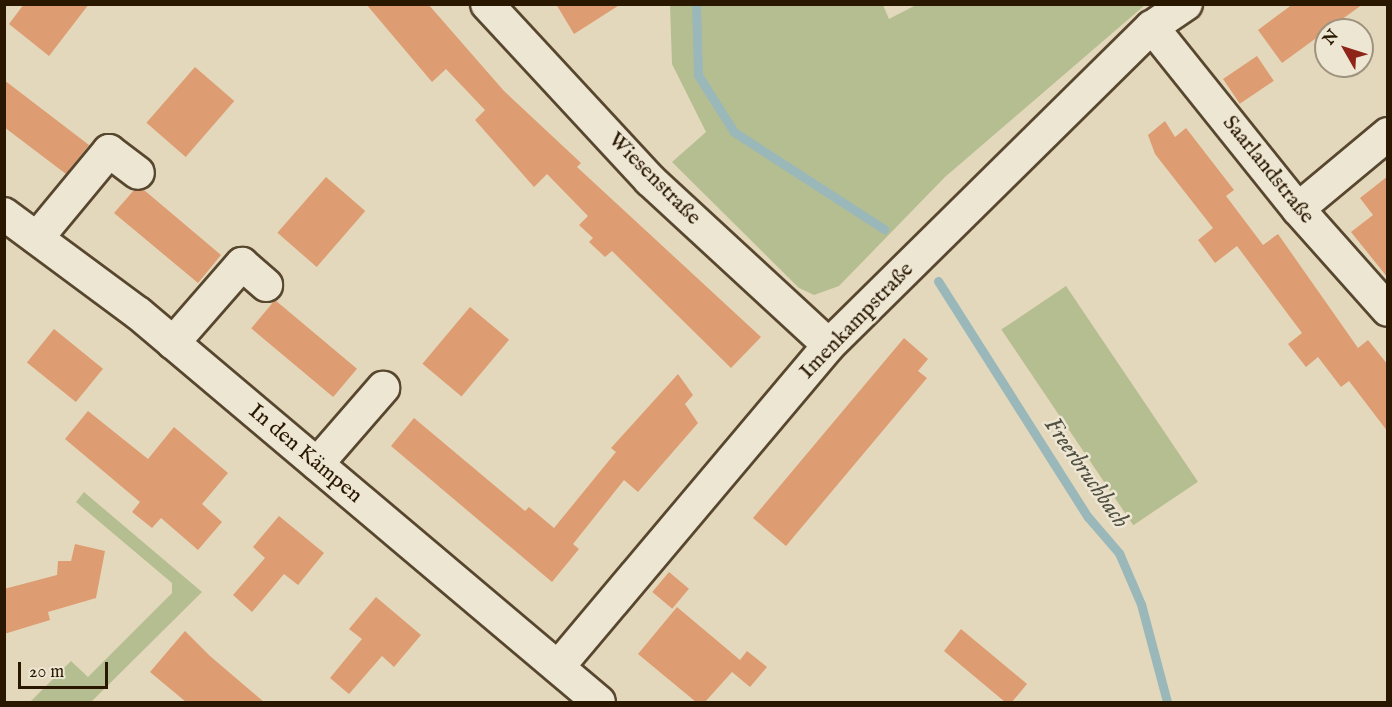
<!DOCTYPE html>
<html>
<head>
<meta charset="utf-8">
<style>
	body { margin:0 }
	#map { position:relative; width:1392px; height:707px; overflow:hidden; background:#e4d8bc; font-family:"IM FELL English",serif }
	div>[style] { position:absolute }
	.green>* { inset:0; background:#b5be90; transform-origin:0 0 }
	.stream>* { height:9px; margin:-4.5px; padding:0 4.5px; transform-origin:4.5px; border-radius:4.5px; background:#9ab8ba }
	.building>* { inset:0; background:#dd9c71; transform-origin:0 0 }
	.roads { filter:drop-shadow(2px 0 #58472f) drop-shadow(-2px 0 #58472f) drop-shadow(0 2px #58472f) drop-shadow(0 -2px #58472f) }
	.minor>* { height:32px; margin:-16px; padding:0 16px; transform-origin:16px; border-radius:16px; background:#ede6d3 }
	span { translate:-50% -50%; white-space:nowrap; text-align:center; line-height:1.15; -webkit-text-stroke:5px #ede6d3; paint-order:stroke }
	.street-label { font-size:22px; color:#291700 }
	.water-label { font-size:24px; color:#514f41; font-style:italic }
	.frame { position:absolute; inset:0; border:6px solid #291700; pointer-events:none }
	.north { position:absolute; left:1314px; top:18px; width:60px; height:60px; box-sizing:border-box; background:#ede6d3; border:2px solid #9f937f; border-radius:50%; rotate:309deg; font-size:16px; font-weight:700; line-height:24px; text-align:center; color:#291700 }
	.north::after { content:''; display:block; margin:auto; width:21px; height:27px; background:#8f2418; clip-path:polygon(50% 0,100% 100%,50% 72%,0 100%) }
	.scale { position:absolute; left:18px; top:662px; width:90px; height:27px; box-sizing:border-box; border:3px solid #291700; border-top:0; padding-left:8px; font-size:18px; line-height:21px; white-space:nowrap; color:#291700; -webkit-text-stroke:4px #ede6d3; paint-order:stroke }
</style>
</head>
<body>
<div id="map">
	<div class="green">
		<div style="clip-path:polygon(670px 5px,883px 5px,889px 19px,916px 5px,1145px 5px,945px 177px,839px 286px,814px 295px,799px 288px,672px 162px,706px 132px,672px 64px)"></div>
		<div style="left:1066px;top:286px;width:236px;height:78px;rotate:56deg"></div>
		<div style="clip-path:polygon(84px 492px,202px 592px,91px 702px,30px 702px,71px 661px,88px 677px,172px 593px,172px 583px,76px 502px)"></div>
	</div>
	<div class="stream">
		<div style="left:696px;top:4px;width:71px;rotate:88.4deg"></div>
		<div style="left:698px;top:75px;width:67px;rotate:57.7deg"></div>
		<div style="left:734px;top:132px;width:179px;rotate:32.9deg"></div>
		<div style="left:938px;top:281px;width:280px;rotate:57.6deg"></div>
		<div style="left:1088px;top:517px;width:48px;rotate:49.3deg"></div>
		<div style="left:1119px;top:553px;width:56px;rotate:66.7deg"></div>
		<div style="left:1141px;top:604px;width:101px;rotate:75.1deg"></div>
	</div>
	<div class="building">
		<div style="clip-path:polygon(24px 4px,89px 4px,49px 56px,9px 24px)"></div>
		<div style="clip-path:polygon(366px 4px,428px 4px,504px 91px,581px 163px,577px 167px,761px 337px,731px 368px,612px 251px,605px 257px,589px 242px,593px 238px,579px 225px,588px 216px,547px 174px,534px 187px,475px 120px,485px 110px,446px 69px,432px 82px)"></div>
		<div style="clip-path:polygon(556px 4px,621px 4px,574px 34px)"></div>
		<div style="clip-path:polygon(1293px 4px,1363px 4px,1282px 63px,1258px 30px)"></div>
		<div style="left:1257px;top:56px;width:30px;height:41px;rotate:56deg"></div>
		<div style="left:195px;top:67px;width:52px;height:74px;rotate:41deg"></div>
		<div style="clip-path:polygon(4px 80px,89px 145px,66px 174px,4px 127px)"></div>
		<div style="clip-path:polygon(1165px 121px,1175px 137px,1186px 128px,1234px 190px,1226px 196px,1263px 245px,1278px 234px,1358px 348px,1368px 340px,1388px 365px,1388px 432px,1349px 381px,1341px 387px,1318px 357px,1306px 367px,1288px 344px,1302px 333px,1237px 246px,1215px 263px,1198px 240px,1213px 228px,1155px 154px,1148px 135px)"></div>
		<div style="clip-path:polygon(1388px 176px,1388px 278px,1351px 232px,1373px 215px,1360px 198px)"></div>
		<div style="left:326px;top:177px;width:52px;height:74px;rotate:41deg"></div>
		<div style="clip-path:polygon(134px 190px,144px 190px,221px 255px,198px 283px,114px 213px)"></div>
		<div style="left:275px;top:300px;width:107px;height:37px;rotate:40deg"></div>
		<div style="left:470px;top:307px;width:51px;height:74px;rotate:40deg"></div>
		<div style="left:54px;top:329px;width:63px;height:43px;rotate:39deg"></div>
		<div style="clip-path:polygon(904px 338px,928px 359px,918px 371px,927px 378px,786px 546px,753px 518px)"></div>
		<div style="clip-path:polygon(678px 374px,693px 395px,685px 404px,698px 423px,638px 492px,624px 480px,573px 544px,579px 549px,552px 582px,391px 446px,414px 418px,525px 511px,529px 507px,554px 528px,616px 452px,611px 448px)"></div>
		<div style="clip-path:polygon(88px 411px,148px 459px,174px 427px,228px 473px,202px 504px,222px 522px,198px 550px,161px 518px,152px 528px,132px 512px,140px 502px,65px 439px)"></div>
		<div style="clip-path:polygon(279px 516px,324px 553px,298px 585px,284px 574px,252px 612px,233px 595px,265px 558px,253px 547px)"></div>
		<div style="clip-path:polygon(75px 544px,105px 551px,96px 598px,48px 612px,50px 620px,4px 634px,4px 589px,57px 575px,58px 561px,71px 561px)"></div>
		<div style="left:669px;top:572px;width:26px;height:26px;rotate:40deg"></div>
		<div style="clip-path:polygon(376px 597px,421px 635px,394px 667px,382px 656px,349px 694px,330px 678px,362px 639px,349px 629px)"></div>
		<div style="clip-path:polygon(677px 607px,740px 660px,747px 651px,767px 667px,750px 687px,732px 672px,705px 702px,696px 702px,638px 654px)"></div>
		<div style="clip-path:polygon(961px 629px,1027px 684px,1012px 702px,1005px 702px,944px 651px)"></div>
		<div style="clip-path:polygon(185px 631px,210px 656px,264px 702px,186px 702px,150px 672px)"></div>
	</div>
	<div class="roads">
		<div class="minor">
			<div style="left:487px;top:4px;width:240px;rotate:47.2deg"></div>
			<div style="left:650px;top:180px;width:243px;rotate:42.7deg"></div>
			<div style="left:1152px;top:27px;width:233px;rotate:51.3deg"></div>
			<div style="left:1298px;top:209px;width:135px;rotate:48.3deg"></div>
			<div style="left:1298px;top:209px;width:117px;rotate:-39.8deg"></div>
			<div style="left:4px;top:214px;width:167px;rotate:36.5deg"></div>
			<div style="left:138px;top:313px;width:603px;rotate:40.16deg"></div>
			<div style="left:37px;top:238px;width:113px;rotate:-50.4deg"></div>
			<div style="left:109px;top:151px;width:36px;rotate:37deg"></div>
			<div style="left:173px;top:343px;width:105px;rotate:-48.9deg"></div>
			<div style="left:242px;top:264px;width:32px;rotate:41deg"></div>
			<div style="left:317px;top:464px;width:101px;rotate:-49deg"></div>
			<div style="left:558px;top:667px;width:421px;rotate:-49.9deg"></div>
			<div style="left:829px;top:345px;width:453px;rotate:-44.6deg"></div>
			<div style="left:1152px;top:27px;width:41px;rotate:-34.1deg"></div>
		</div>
	</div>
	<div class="street-label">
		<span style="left:1268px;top:170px;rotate:51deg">Saarlandstraße</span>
		<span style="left:654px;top:179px;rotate:45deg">Wiesenstraße</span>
		<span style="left:857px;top:321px;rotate:-46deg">Imenkampstraße</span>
		<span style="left:305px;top:454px;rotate:40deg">In den Kämpen</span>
	</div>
	<div class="water-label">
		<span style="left:1086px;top:473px;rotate:55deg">Freerbruchbach</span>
	</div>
	<div class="frame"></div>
	<div class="north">N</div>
	<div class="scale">20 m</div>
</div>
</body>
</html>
